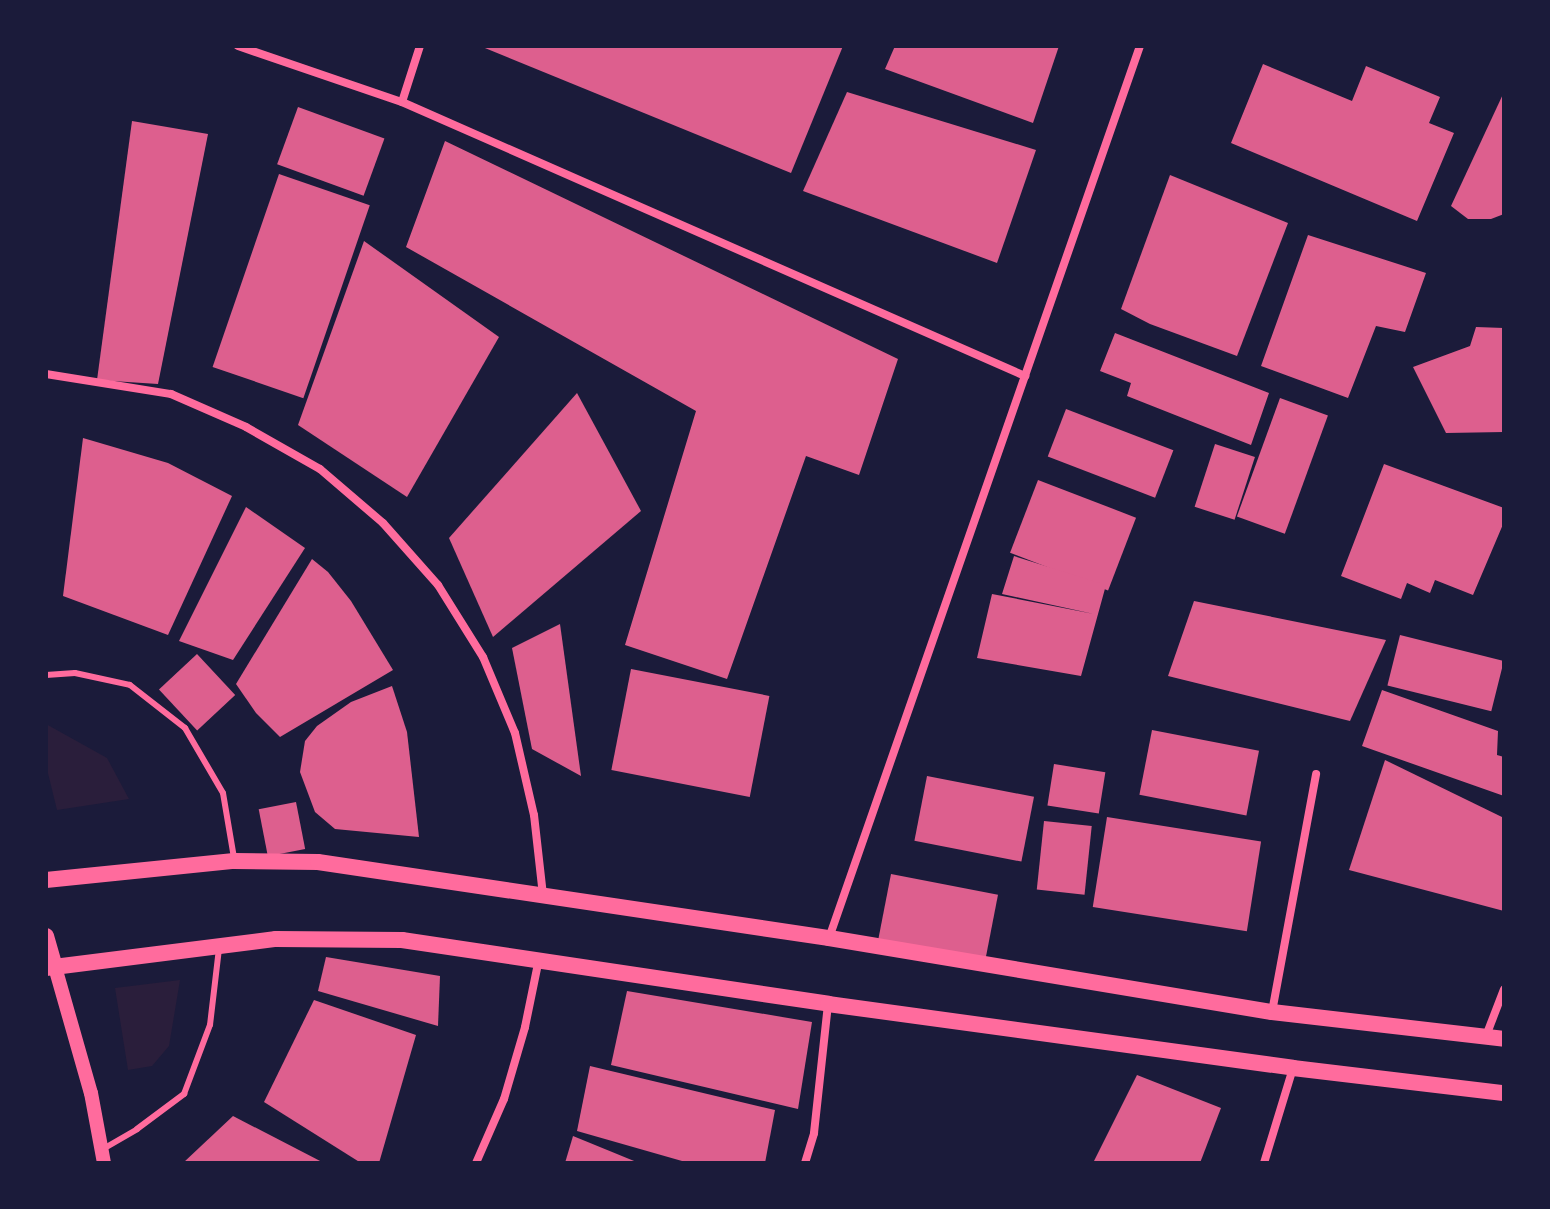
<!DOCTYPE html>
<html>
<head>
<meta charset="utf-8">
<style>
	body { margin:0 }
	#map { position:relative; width:1550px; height:1209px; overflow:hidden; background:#1b1b3a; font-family:"Source Sans 3",sans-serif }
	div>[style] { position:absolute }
	.green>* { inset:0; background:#2a1e3b }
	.building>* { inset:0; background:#dd5f8e; transform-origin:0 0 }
	.service>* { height:6px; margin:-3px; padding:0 3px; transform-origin:3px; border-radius:3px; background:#ff6b9d }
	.minor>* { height:8px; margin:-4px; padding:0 4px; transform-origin:4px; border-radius:4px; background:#ff6b9d }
	.tertiary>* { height:14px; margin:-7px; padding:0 7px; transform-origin:7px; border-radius:7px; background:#ff6b9d }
	.secondary>* { height:16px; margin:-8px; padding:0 8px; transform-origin:8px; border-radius:8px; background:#ff6b9d }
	span { translate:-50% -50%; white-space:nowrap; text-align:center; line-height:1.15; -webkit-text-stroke:7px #1b1b3a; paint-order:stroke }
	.frame { position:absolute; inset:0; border:48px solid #1b1b3a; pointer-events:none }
</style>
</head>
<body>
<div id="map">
	<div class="green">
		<div style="clip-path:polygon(46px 724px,107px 758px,129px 799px,57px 810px,46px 765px)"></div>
		<div style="clip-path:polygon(180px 980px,169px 1046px,152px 1066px,128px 1070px,115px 988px)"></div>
	</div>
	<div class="building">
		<div style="clip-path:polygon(480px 46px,843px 46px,791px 173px)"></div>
		<div style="clip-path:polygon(895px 46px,1059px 46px,1033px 123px,885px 69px)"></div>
		<div style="clip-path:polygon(1263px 64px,1352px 101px,1366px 66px,1440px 97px,1429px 123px,1454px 133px,1417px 221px,1231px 143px)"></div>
		<div style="clip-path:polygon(847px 92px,1036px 150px,997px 263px,803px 191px)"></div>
		<div style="clip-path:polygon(1504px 92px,1504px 214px,1491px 219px,1468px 219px,1451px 206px)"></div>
		<div style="left:298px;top:107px;width:92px;height:61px;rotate:20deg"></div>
		<div style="clip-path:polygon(132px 121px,208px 134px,158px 384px,97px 380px)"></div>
		<div style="clip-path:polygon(445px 141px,898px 359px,859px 475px,806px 456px,727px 679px,625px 645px,696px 411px,406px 247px)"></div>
		<div style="left:279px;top:174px;width:96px;height:204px;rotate:19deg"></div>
		<div style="clip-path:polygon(1170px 175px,1288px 223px,1237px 356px,1150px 324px,1121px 309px)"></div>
		<div style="clip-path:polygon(1308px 235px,1426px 273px,1405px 332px,1376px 326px,1348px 398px,1261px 366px)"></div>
		<div style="clip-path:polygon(364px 241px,499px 337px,407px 497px,298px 425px)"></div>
		<div style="clip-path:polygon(1476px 327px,1504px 328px,1504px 432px,1446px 433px,1413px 367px,1470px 346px)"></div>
		<div style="clip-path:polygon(1115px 333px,1269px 393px,1251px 445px,1127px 396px,1131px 383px,1100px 371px)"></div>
		<div style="clip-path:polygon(577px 393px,641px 511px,493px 637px,449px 538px)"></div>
		<div style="left:1280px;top:398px;width:51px;height:126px;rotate:20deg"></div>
		<div style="left:1066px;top:409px;width:115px;height:51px;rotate:21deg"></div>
		<div style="clip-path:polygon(83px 438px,168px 463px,232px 496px,168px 635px,63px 596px)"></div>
		<div style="left:1215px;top:444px;width:42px;height:66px;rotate:18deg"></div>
		<div style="clip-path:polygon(1384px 464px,1504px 508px,1504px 522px,1473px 595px,1435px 580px,1430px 593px,1407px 583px,1401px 599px,1341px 576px)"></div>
		<div style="left:1038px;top:480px;width:105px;height:78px;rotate:21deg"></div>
		<div style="clip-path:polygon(246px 507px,305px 548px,233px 660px,179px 641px)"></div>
		<div style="clip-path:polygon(1014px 556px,1106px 585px,1081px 676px,977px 658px,992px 594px,1094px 614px,1002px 594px)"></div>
		<div style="clip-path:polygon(312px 559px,328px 572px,351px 601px,393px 670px,280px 737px,256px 713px,236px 684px)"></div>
		<div style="clip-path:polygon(1194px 601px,1386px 640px,1350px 721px,1168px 676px)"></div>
		<div style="clip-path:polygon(560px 624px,581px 776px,532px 749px,512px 648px)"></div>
		<div style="left:1400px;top:635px;width:107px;height:52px;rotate:14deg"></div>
		<div style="left:197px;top:654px;width:56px;height:52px;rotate:47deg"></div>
		<div style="left:631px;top:669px;width:141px;height:103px;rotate:11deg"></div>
		<div style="clip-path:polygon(392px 686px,407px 732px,419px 837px,335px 829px,315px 812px,300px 772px,305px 741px,317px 726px,351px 702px)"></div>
		<div style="clip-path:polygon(1382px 690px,1498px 731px,1497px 755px,1504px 757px,1504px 796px,1362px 746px)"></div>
		<div style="left:1152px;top:730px;width:109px;height:66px;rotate:11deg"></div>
		<div style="clip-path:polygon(1385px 760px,1504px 818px,1504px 911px,1349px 870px)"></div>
		<div style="left:1054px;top:764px;width:52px;height:42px;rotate:9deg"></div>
		<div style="left:927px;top:776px;width:109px;height:66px;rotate:11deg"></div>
		<div style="left:296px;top:802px;width:48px;height:38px;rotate:79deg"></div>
		<div style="left:1107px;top:817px;width:156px;height:91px;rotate:9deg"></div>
		<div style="left:1044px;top:821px;width:48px;height:69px;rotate:6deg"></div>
		<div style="left:891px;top:874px;width:109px;height:66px;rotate:11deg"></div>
		<div style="clip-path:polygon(326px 957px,440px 976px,438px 1026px,318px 991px)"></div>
		<div style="clip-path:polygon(627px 991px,812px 1022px,798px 1109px,611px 1065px)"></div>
		<div style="clip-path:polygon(314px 1000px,416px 1035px,379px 1163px,361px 1163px,264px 1102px)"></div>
		<div style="clip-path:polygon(590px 1066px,775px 1110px,765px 1163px,689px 1163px,577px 1131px)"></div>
		<div style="clip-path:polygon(1137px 1075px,1221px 1108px,1200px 1163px,1093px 1163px)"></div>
		<div style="clip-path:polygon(233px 1116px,324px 1163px,183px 1163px)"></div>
		<div style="clip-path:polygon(573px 1136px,639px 1163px,565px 1163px)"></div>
	</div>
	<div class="service">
		<div style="left:46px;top:675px;width:29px;rotate:-4deg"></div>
		<div style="left:75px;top:673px;width:56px;rotate:12.3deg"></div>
		<div style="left:130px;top:685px;width:70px;rotate:38deg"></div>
		<div style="left:185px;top:728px;width:75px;rotate:59.7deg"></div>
		<div style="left:223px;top:793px;width:66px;rotate:80.4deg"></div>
		<div style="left:103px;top:1149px;width:39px;rotate:-30deg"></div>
		<div style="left:137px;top:1129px;width:59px;rotate:-36.7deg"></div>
		<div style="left:184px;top:1094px;width:74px;rotate:-69.4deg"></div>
		<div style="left:210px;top:1025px;width:78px;rotate:-83.3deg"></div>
	</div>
	<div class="minor">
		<div style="left:238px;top:46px;width:173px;rotate:18.9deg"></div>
		<div style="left:402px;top:102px;width:681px;rotate:23.74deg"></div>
		<div style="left:402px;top:102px;width:59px;rotate:-72.2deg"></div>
		<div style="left:46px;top:374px;width:127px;rotate:9.1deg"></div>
		<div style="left:171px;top:394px;width:82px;rotate:23.7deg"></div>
		<div style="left:246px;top:427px;width:85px;rotate:29.6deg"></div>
		<div style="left:320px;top:469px;width:83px;rotate:40.6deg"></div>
		<div style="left:383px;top:523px;width:83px;rotate:48.4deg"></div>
		<div style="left:438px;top:585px;width:85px;rotate:58deg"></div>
		<div style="left:483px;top:657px;width:82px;rotate:67.2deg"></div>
		<div style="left:515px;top:733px;width:84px;rotate:77deg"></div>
		<div style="left:534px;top:815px;width:81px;rotate:83.6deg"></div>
		<div style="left:829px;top:938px;width:945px;rotate:-70.78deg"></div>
		<div style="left:1272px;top:1012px;width:242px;rotate:-79.5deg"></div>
		<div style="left:1486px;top:1036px;width:50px;rotate:-69deg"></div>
		<div style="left:476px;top:1163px;width:70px;rotate:-66.4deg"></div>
		<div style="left:504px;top:1099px;width:75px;rotate:-73.7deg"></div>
		<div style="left:525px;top:1027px;width:69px;rotate:-78.4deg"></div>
		<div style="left:805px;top:1163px;width:31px;rotate:-73deg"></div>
		<div style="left:814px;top:1133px;width:130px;rotate:-83.8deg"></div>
		<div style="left:1264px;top:1163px;width:99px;rotate:-73deg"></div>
	</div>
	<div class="tertiary">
		<div style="left:55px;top:967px;width:131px;rotate:74.1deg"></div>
		<div style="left:91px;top:1093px;width:71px;rotate:79.5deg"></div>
	</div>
	<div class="secondary">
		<div style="left:46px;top:880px;width:189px;rotate:-5.8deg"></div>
		<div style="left:234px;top:861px;width:84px;rotate:0.7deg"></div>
		<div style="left:318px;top:862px;width:517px;rotate:8.46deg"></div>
		<div style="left:829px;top:938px;width:449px;rotate:9.5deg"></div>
		<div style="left:1272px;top:1012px;width:234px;rotate:6.6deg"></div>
		<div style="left:46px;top:936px;width:32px;rotate:74deg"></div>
		<div style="left:46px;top:968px;width:232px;rotate:-7.2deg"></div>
		<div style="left:276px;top:939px;width:126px;rotate:0.5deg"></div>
		<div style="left:402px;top:940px;width:431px;rotate:8.5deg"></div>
		<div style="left:828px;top:1004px;width:469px;rotate:7.8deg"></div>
		<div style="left:1293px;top:1068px;width:212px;rotate:6.8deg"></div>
	</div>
	<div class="frame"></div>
</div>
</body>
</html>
